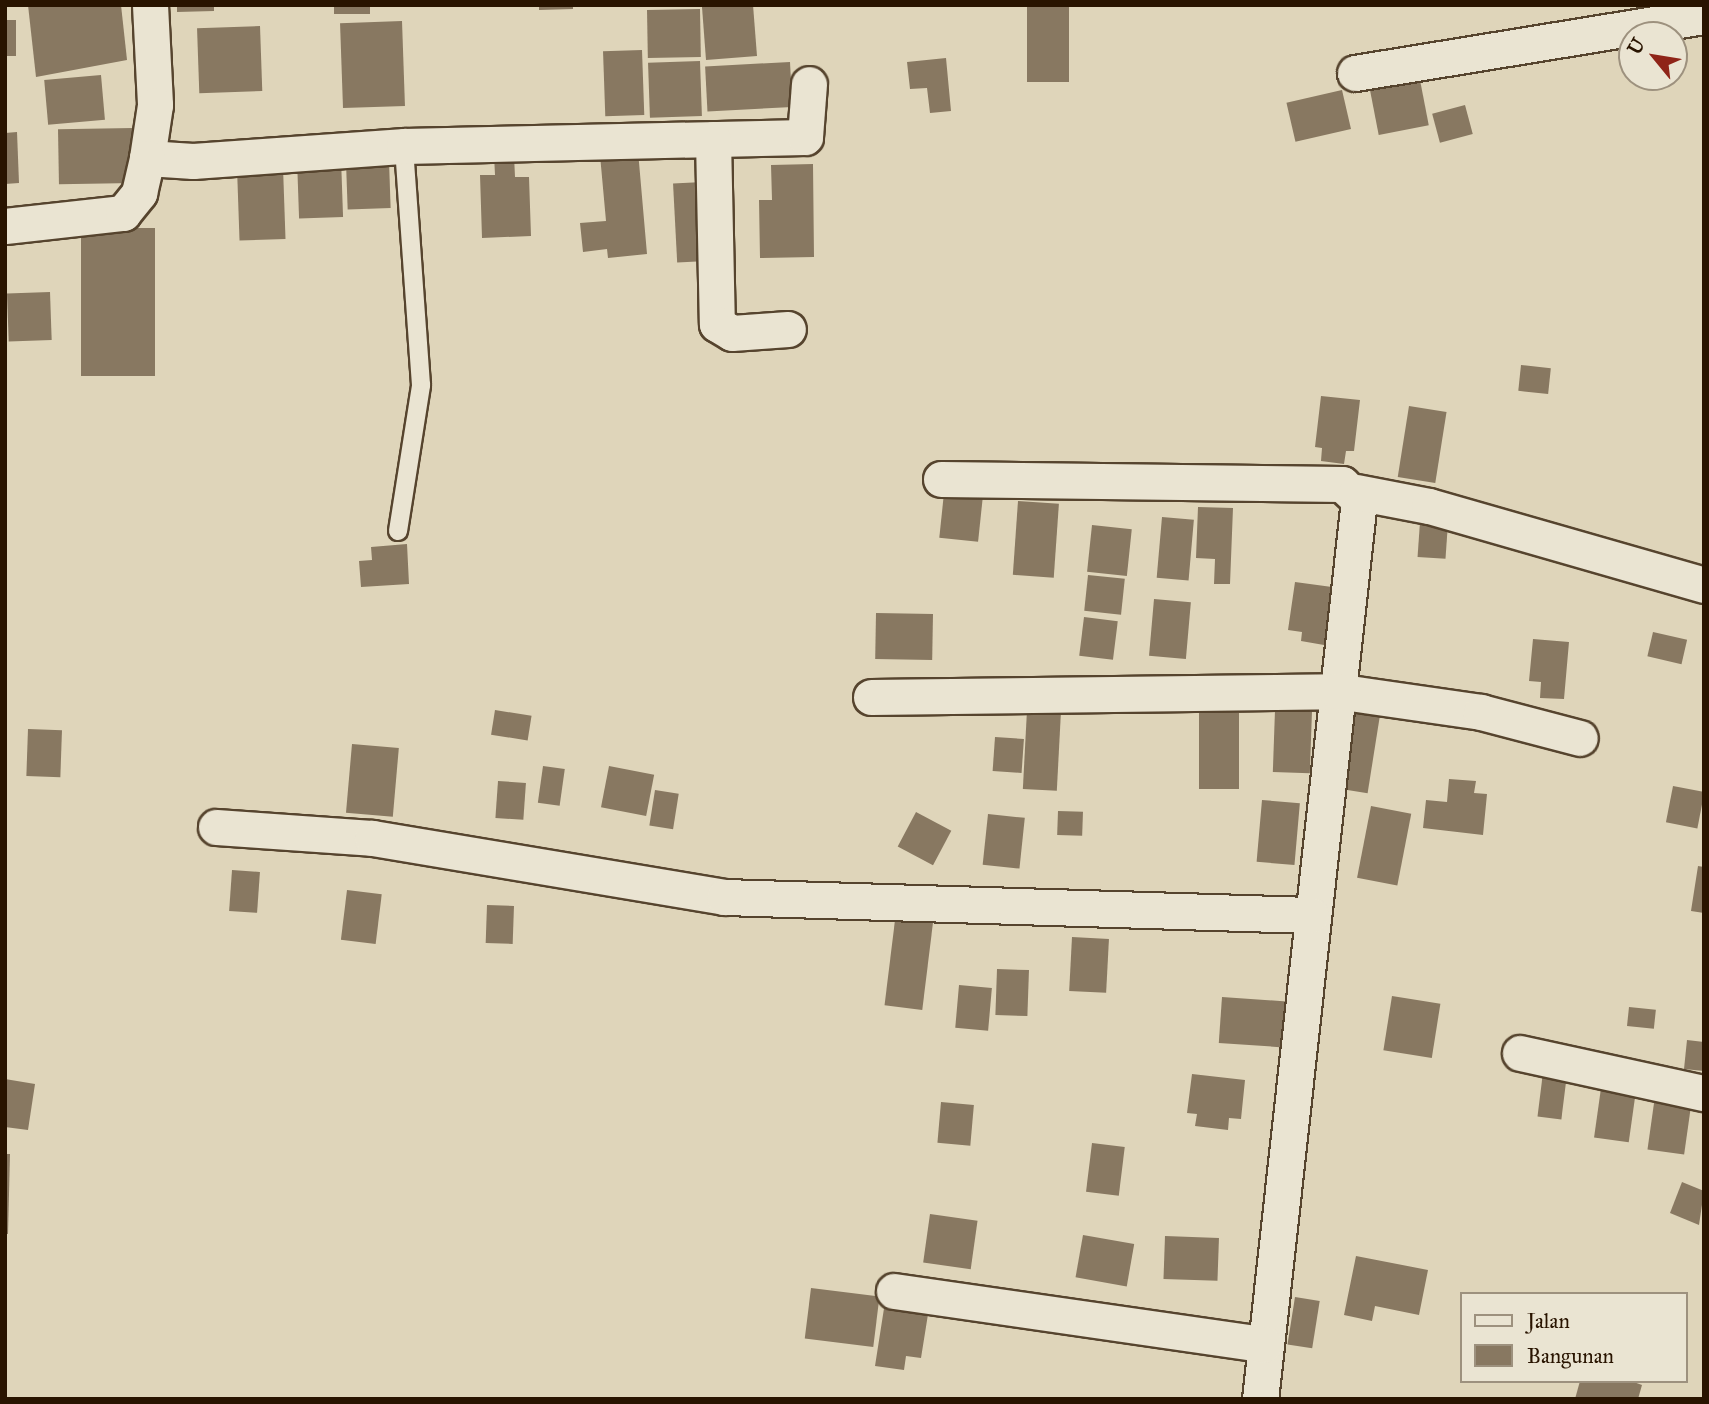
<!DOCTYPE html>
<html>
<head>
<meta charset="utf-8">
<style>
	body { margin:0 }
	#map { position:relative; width:1709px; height:1404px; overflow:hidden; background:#dfd5ba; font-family:"IM FELL Great Primer",serif }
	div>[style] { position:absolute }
	.building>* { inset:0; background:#887861; transform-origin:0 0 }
	.roads { filter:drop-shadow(2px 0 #56442e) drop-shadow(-2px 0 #56442e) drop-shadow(0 2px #56442e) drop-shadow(0 -2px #56442e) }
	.service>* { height:18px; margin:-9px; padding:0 9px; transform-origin:9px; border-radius:9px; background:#eae4d2 }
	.minor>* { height:35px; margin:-17.5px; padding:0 17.5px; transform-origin:17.5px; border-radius:17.5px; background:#eae4d2 }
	span { translate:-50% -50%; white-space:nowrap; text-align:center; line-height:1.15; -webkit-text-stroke:5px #eae4d2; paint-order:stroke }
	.frame { position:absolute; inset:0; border:7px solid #291400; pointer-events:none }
	.legend { position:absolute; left:1460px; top:1292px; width:228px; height:91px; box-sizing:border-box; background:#eae4d2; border:2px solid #9d917e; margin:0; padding:9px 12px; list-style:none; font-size:21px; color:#291400 }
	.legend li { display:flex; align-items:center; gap:14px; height:35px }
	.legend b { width:35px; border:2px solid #9d917e }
	.north { position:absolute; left:1618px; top:21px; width:70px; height:70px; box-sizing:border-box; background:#eae4d2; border:2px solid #9d917e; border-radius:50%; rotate:300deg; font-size:19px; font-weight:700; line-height:28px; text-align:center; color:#291400 }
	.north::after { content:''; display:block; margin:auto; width:24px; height:32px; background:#8f2418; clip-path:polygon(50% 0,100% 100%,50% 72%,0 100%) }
</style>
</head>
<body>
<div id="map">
	<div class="building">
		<div style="clip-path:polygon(28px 5px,121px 5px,127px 60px,36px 77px)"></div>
		<div style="clip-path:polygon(177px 5px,214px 5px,214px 11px,177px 12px)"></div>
		<div style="left:334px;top:5px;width:36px;height:9px"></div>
		<div style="clip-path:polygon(539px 5px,573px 5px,573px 9px,539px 10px)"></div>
		<div style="clip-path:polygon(730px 5px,753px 5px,757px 56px,706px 60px,702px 7px)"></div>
		<div style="left:1027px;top:5px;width:42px;height:77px"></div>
		<div style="left:700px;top:9px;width:48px;height:53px;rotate:89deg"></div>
		<div style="left:5px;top:20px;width:11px;height:36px"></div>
		<div style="left:402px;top:21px;width:85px;height:62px;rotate:88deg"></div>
		<div style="left:260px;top:26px;width:65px;height:63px;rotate:88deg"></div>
		<div style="left:642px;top:50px;width:65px;height:39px;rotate:88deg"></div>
		<div style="clip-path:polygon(946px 58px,951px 111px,930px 113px,927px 88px,910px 89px,907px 62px)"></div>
		<div style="left:700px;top:61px;width:55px;height:52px;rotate:88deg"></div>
		<div style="left:790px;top:62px;width:45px;height:85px;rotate:87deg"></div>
		<div style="left:101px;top:75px;width:45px;height:57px;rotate:85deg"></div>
		<div style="left:1420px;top:80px;width:46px;height:51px;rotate:79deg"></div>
		<div style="left:1342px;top:90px;width:40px;height:57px;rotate:77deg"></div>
		<div style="left:1465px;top:105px;width:30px;height:34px;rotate:75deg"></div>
		<div style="left:133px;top:128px;width:55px;height:75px;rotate:89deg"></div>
		<div style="clip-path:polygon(17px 132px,19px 183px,5px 184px,5px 133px)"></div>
		<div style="clip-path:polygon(638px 151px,647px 254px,608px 258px,607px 249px,583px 252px,580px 223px,606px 221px,600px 155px)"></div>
		<div style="clip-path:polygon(494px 155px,514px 155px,515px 177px,529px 177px,531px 236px,482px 238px,480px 175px,495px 175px)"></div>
		<div style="left:341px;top:158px;width:59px;height:44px;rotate:88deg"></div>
		<div style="left:389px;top:161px;width:47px;height:43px;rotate:88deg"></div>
		<div style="clip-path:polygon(813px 164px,814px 257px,760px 258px,759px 200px,772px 200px,771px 165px)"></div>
		<div style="left:283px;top:167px;width:72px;height:46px;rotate:88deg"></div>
		<div style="left:703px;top:182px;width:79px;height:30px;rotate:87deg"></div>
		<div style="left:155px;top:228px;width:148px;height:74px;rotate:90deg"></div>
		<div style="left:50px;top:292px;width:48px;height:43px;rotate:88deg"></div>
		<div style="left:1521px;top:365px;width:30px;height:26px;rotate:6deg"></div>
		<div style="clip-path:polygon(1321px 396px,1360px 400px,1354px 451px,1346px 451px,1344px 464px,1321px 461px,1322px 448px,1315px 447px)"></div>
		<div style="left:1409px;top:406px;width:38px;height:72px;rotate:9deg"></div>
		<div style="left:944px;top:493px;width:39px;height:45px;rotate:6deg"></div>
		<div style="left:1018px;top:501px;width:41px;height:74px;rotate:4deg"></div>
		<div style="clip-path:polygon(1198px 507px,1233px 508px,1230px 584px,1214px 584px,1215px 559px,1196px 558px)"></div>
		<div style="left:1162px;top:517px;width:32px;height:61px;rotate:5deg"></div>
		<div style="left:1420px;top:522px;width:28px;height:35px;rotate:4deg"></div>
		<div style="left:1092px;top:525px;width:40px;height:47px;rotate:6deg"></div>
		<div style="clip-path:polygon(407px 544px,409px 584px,361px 587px,359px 561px,372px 560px,371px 547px)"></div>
		<div style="left:1088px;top:575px;width:37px;height:36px;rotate:6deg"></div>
		<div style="clip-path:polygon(1295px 582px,1332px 587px,1324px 645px,1301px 641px,1302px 632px,1288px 630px)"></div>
		<div style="left:1154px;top:599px;width:37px;height:57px;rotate:5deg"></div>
		<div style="left:876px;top:613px;width:57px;height:46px;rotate:1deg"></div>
		<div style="left:1084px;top:617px;width:34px;height:39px;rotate:7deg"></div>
		<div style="left:1653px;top:632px;width:35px;height:25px;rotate:13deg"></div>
		<div style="clip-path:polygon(1533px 639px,1569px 642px,1564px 699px,1540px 698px,1541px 682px,1529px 681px)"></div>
		<div style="left:1348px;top:706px;width:33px;height:83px;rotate:9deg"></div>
		<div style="left:495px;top:710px;width:37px;height:25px;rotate:9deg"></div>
		<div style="left:1027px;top:710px;width:34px;height:79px;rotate:3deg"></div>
		<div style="left:1275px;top:710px;width:37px;height:62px;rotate:2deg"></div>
		<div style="left:1199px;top:713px;width:40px;height:76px"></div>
		<div style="left:28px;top:729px;width:34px;height:47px;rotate:2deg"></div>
		<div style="left:995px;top:737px;width:29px;height:34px;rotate:4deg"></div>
		<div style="left:352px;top:744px;width:47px;height:69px;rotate:5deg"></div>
		<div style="left:543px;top:766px;width:22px;height:37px;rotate:8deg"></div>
		<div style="left:609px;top:766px;width:46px;height:42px;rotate:11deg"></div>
		<div style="clip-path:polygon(1449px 779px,1476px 781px,1474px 793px,1487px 794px,1483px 835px,1423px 828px,1426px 800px,1447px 802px)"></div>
		<div style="left:498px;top:781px;width:28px;height:37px;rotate:4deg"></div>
		<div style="left:1673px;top:786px;width:32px;height:37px;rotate:11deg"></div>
		<div style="left:655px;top:790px;width:24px;height:36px;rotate:9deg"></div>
		<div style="left:1262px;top:800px;width:38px;height:62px;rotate:5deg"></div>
		<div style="left:1371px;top:806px;width:41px;height:73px;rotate:11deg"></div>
		<div style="left:1058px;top:811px;width:25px;height:24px;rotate:2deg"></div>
		<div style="left:916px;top:812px;width:40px;height:39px;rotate:28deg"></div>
		<div style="left:988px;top:814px;width:37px;height:51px;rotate:6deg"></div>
		<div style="clip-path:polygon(1698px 866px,1704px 867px,1704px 913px,1691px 911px)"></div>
		<div style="left:232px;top:870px;width:28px;height:41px;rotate:4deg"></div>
		<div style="left:347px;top:890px;width:35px;height:50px;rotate:7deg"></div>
		<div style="left:487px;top:905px;width:27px;height:38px;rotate:2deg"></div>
		<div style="left:896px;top:912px;width:38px;height:94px;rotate:7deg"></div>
		<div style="left:1072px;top:937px;width:37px;height:54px;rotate:3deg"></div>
		<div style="left:997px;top:969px;width:32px;height:46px;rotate:2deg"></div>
		<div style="left:959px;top:985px;width:33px;height:43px;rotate:5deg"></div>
		<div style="left:1392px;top:996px;width:49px;height:55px;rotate:9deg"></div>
		<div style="left:1222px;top:997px;width:68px;height:46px;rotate:4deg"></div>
		<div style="left:1629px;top:1007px;width:27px;height:19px;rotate:6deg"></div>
		<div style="clip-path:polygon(1687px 1040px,1704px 1042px,1704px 1071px,1684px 1069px)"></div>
		<div style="left:1544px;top:1064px;width:24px;height:53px;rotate:7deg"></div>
		<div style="clip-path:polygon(1192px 1074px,1245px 1080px,1241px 1119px,1229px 1118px,1228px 1130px,1195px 1126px,1197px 1114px,1187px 1113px)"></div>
		<div style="clip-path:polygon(5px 1079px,35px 1084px,28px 1130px,5px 1127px)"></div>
		<div style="left:1602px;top:1081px;width:35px;height:57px;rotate:8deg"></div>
		<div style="left:1655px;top:1096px;width:37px;height:54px;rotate:8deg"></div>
		<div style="left:941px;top:1102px;width:33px;height:41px;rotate:5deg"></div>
		<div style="left:1092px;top:1143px;width:33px;height:49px;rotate:7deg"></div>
		<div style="clip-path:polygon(5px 1154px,10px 1154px,8px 1234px,5px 1234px)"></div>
		<div style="clip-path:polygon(1682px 1182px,1704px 1191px,1699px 1225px,1670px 1213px)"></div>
		<div style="left:930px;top:1214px;width:48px;height:49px;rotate:8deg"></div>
		<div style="left:1083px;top:1235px;width:52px;height:43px;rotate:10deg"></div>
		<div style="left:1165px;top:1236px;width:54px;height:43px;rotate:2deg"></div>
		<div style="clip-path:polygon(1356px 1256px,1428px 1270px,1419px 1315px,1375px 1306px,1372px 1321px,1344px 1315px)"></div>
		<div style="left:811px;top:1288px;width:69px;height:51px;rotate:7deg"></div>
		<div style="left:1295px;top:1297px;width:25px;height:48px;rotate:9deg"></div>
		<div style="clip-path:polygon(885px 1302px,929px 1308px,921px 1358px,906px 1356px,904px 1370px,875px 1366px)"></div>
		<div style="clip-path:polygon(1580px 1381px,1631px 1381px,1642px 1385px,1638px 1399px,1575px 1399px)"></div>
	</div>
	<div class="roads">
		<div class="service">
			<div style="left:398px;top:531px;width:148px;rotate:-81deg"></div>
			<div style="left:421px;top:385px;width:240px;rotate:-94.1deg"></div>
		</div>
		<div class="minor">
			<div style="left:150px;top:5px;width:100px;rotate:87.1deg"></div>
			<div style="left:155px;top:105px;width:54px;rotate:98.6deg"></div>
			<div style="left:147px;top:158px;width:46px;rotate:3.7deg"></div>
			<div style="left:193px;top:161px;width:212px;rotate:-4.1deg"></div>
			<div style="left:404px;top:146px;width:401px;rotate:-1.3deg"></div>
			<div style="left:805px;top:137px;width:53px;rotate:-85.7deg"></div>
			<div style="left:1355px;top:73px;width:354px;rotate:-9.3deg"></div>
			<div style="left:713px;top:139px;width:185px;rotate:88.8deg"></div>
			<div style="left:717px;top:324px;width:17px;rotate:31deg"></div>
			<div style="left:732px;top:333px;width:56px;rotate:-4.1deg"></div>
			<div style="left:5px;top:226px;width:119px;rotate:-6.3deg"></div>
			<div style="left:123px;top:213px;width:26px;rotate:-51deg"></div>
			<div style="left:139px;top:193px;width:36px;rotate:-77deg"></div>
			<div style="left:941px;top:479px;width:401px;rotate:0.7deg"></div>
			<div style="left:1342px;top:484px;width:23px;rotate:43deg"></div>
			<div style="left:1359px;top:500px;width:904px;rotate:96.28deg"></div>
			<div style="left:1356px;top:492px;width:74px;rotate:10.9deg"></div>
			<div style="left:1429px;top:506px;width:286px;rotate:16deg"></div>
			<div style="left:871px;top:697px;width:465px;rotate:-0.7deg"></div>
			<div style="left:1336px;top:691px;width:147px;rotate:8.2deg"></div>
			<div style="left:1481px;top:712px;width:102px;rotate:14.7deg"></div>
			<div style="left:216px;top:827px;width:156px;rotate:4deg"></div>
			<div style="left:372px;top:838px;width:357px;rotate:9.5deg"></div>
			<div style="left:724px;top:897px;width:587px;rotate:1.76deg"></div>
			<div style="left:1520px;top:1053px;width:188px;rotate:12.3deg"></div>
			<div style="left:894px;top:1291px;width:374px;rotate:8.2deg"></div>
		</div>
	</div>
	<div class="frame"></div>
	<ul class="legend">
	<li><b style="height:9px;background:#eae4d2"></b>Jalan</li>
	<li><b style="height:19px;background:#887861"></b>Bangunan</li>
	</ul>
	<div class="north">U</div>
</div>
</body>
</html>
